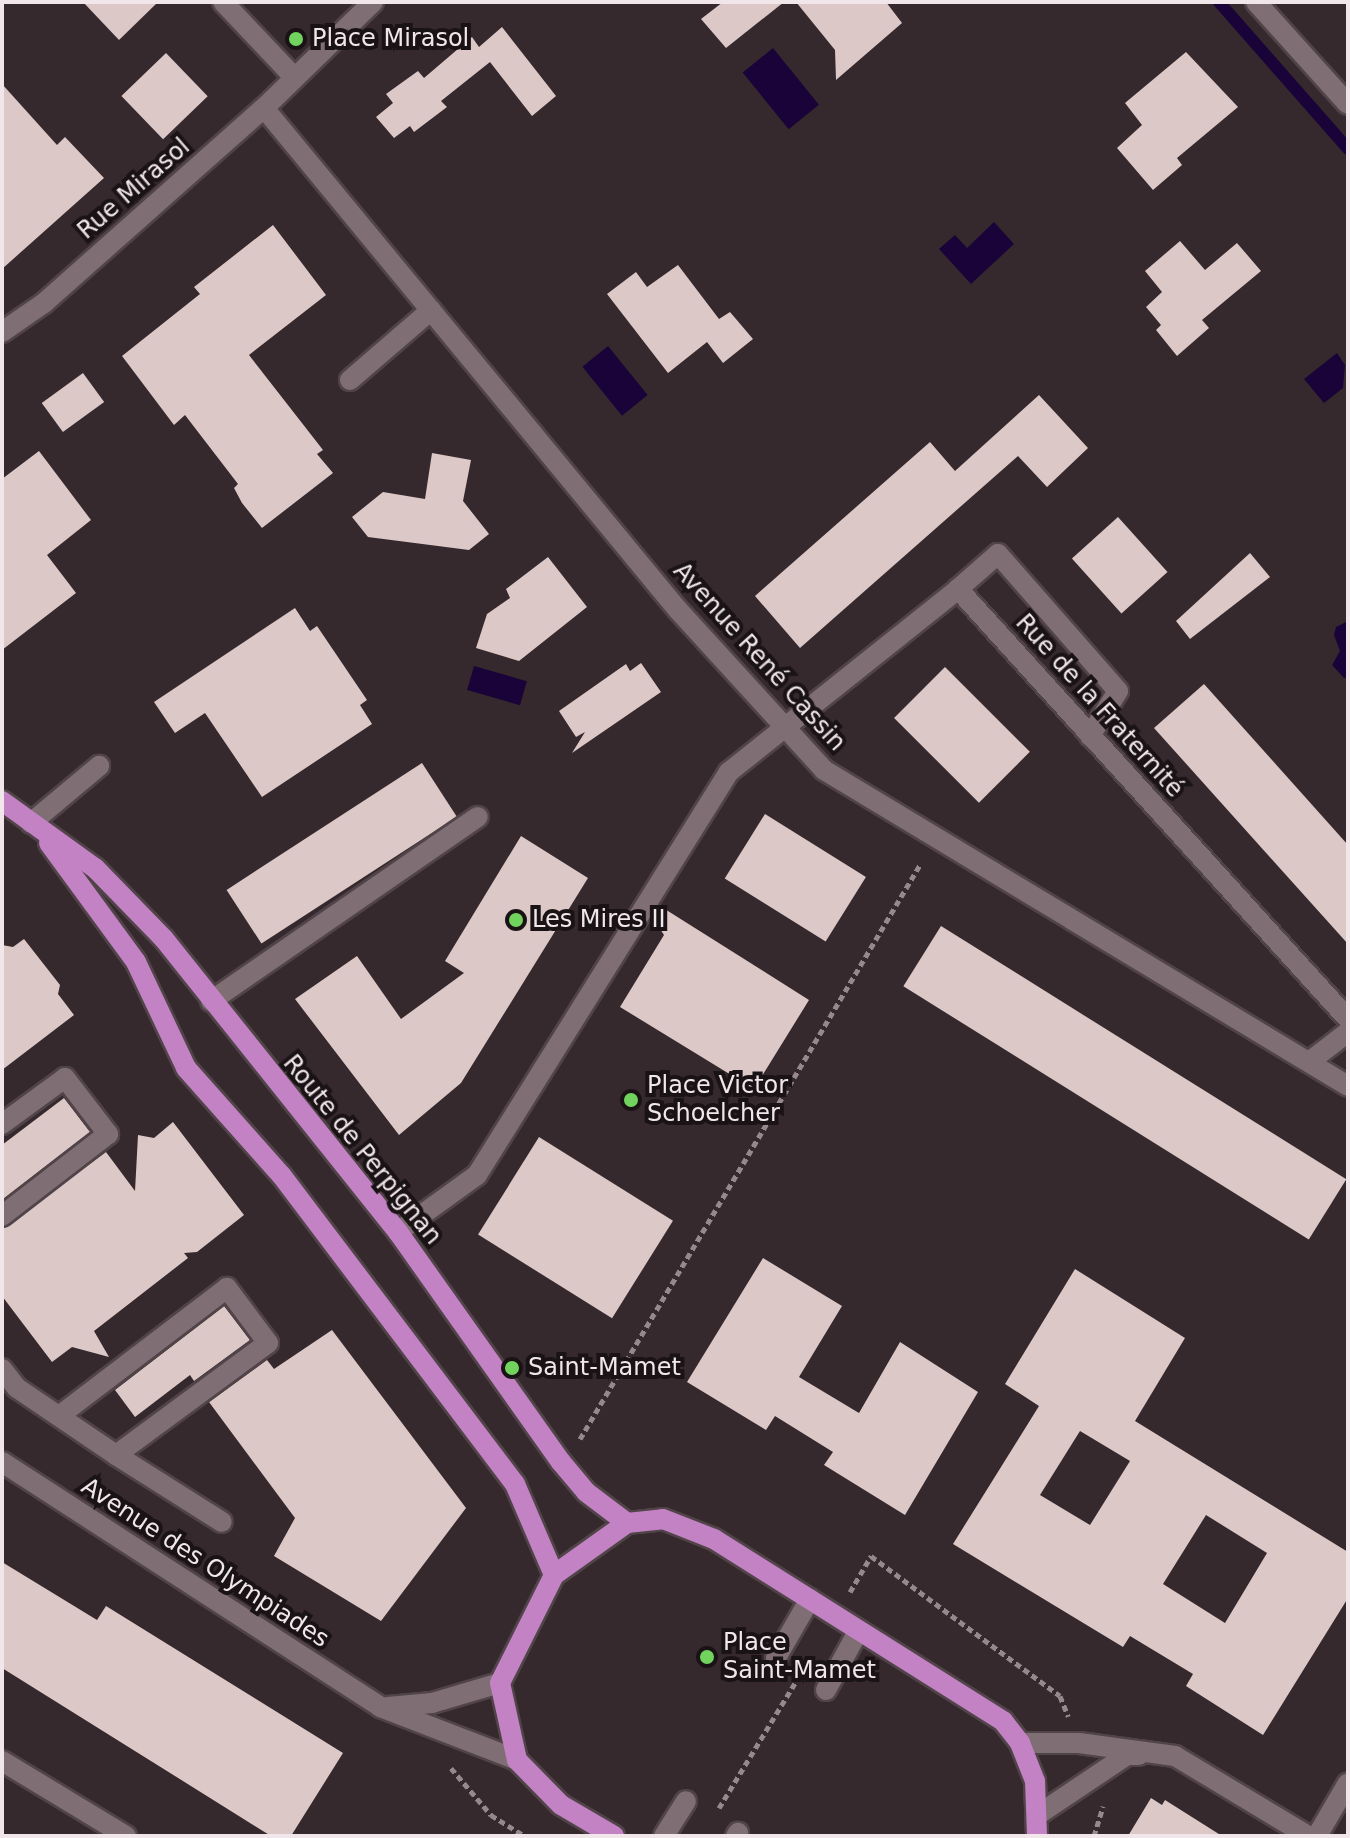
<!DOCTYPE html>
<html>
<head>
<meta charset="utf-8">
<style>
	body { margin:0 }
	#map { position:relative; width:1350px; height:1838px; overflow:hidden; background:#36292e; font-family:"DejaVu Sans",sans-serif }
	div>[style] { position:absolute }
	.water>* { inset:0; background:#190339; transform-origin:0 0 }
	.stream>* { height:12px; margin:-6px; padding:0 6px; transform-origin:6px; border-radius:6px; background:#190339 }
	.building>* { inset:0; background:#dcc8c7; transform-origin:0 0 }
	.path>* { height:5px; margin-top:-2.5px; transform-origin:0; background:repeating-linear-gradient(90deg,#95898e 0 6px,transparent 0 10px) }
	.roads { filter:drop-shadow(2px 0 #514449) drop-shadow(-2px 0 #514449) drop-shadow(0 2px #514449) drop-shadow(0 -2px #514449) }
	.minor>* { height:20px; margin:-10px; padding:0 10px; transform-origin:10px; border-radius:10px; background:#7f6e74 }
	.major>* { height:20px; margin:-10px; padding:0 10px; transform-origin:10px; border-radius:10px; background:#c382c4 }
	.dots>* { width:22px; height:22px; translate:-50% -50%; box-sizing:border-box; border:4px solid #1a1316; border-radius:50% }
	span { translate:-50% -50%; white-space:nowrap; text-align:center; line-height:1.15; -webkit-text-stroke:8px #1a1316; paint-order:stroke }
	.poi-label { font-size:24px; color:#f1e7eb }
	.left { translate:0 -50%; text-align:left }
	.street-label { font-size:24px; color:#f1e7eb }
	.frame { position:absolute; inset:0; border:4px solid #f1e7eb; pointer-events:none }
</style>
</head>
<body>
<div id="map">
	<div class="water">
		<div style="left:773px;top:48px;width:73px;height:39px;rotate:51deg"></div>
		<div style="clip-path:polygon(994px 222px,1014px 244px,971px 284px,939px 249px,955px 235px,967px 248px)"></div>
		<div style="left:608px;top:346px;width:63px;height:33px;rotate:51deg"></div>
		<div style="clip-path:polygon(1337px 353px,1345px 365px,1343px 388px,1324px 403px,1304px 379px)"></div>
		<div style="clip-path:polygon(1348px 621px,1348px 677px,1344px 678px,1332px 665px,1340px 651px,1334px 635px,1336px 627px)"></div>
		<div style="left:474px;top:666px;width:55px;height:25px;rotate:16deg"></div>
	</div>
	<div class="stream">
		<div style="left:1219px;top:2px;width:196px;rotate:48.7deg"></div>
	</div>
	<div class="building">
		<div style="clip-path:polygon(83px 2px,158px 2px,119px 40px)"></div>
		<div style="clip-path:polygon(723px 2px,784px 2px,726px 48px,701px 19px)"></div>
		<div style="clip-path:polygon(796px 2px,886px 2px,902px 23px,836px 80px,835px 50px)"></div>
		<div style="clip-path:polygon(502px 27px,556px 96px,532px 116px,490px 62px,441px 101px,447px 107px,414px 132px,410px 126px,394px 138px,376px 117px,393px 103px,386px 94px,418px 71px,424px 78px,472px 37px,479px 47px)"></div>
		<div style="clip-path:polygon(1186px 52px,1238px 107px,1177px 158px,1182px 165px,1153px 190px,1117px 148px,1142px 125px,1125px 103px)"></div>
		<div style="left:166px;top:53px;width:60px;height:62px;rotate:46deg"></div>
		<div style="clip-path:polygon(2px 84px,57px 145px,65px 137px,104px 178px,2px 269px)"></div>
		<div style="clip-path:polygon(273px 225px,326px 295px,249px 355px,323px 450px,317px 454px,333px 473px,262px 528px,242px 503px,234px 488px,238px 484px,185px 415px,174px 425px,122px 356px,200px 294px,194px 287px)"></div>
		<div style="clip-path:polygon(1180px 241px,1205px 270px,1237px 243px,1261px 271px,1202px 320px,1209px 328px,1177px 356px,1156px 330px,1161px 325px,1146px 307px,1162px 292px,1145px 271px)"></div>
		<div style="clip-path:polygon(678px 265px,719px 319px,730px 312px,753px 339px,723px 363px,707px 342px,668px 373px,607px 294px,636px 272px,647px 287px)"></div>
		<div style="left:83px;top:373px;width:36px;height:51px;rotate:54deg"></div>
		<div style="clip-path:polygon(1039px 395px,1088px 448px,1047px 487px,1018px 456px,800px 648px,755px 596px,930px 442px,955px 471px)"></div>
		<div style="clip-path:polygon(39px 451px,91px 520px,47px 555px,76px 593px,2px 650px,2px 479px)"></div>
		<div style="clip-path:polygon(432px 453px,471px 460px,463px 501px,489px 534px,469px 550px,368px 537px,352px 517px,383px 492px,425px 499px)"></div>
		<div style="left:1118px;top:517px;width:74px;height:62px;rotate:48deg"></div>
		<div style="clip-path:polygon(1250px 553px,1270px 577px,1190px 639px,1176px 621px)"></div>
		<div style="clip-path:polygon(548px 557px,587px 607px,519px 661px,476px 648px,487px 614px,510px 598px,506px 589px)"></div>
		<div style="clip-path:polygon(295px 608px,310px 631px,317px 626px,367px 700px,360px 705px,372px 724px,262px 797px,205px 713px,175px 733px,154px 702px)"></div>
		<div style="clip-path:polygon(641px 663px,661px 692px,572px 753px,585px 732px,576px 737px,559px 711px,626px 664px,630px 671px)"></div>
		<div style="left:945px;top:667px;width:120px;height:72px;rotate:45deg"></div>
		<div style="clip-path:polygon(1204px 684px,1348px 845px,1348px 944px,1154px 728px)"></div>
		<div style="left:422px;top:763px;width:64px;height:233px;rotate:57deg"></div>
		<div style="left:765px;top:814px;width:119px;height:76px;rotate:32deg"></div>
		<div style="clip-path:polygon(521px 836px,588px 878px,461px 1083px,399px 1135px,295px 999px,357px 956px,401px 1019px,464px 973px,445px 961px)"></div>
		<div style="clip-path:polygon(660px 906px,809px 1000px,754px 1089px,620px 1007px,664px 935px,653px 918px)"></div>
		<div style="left:941px;top:926px;width:478px;height:71px;rotate:32deg"></div>
		<div style="clip-path:polygon(24px 939px,60px 985px,58px 994px,74px 1015px,2px 1070px,2px 945px,13px 947px)"></div>
		<div style="clip-path:polygon(64px 1098px,90px 1132px,2px 1200px,2px 1145px)"></div>
		<div style="clip-path:polygon(173px 1122px,244px 1215px,197px 1252px,184px 1253px,188px 1258px,94px 1331px,109px 1357px,72px 1347px,52px 1362px,2px 1296px,2px 1229px,106px 1152px,135px 1191px,138px 1135px,154px 1138px)"></div>
		<div style="left:539px;top:1137px;width:158px;height:115px;rotate:32deg"></div>
		<div style="clip-path:polygon(763px 1258px,842px 1306px,799px 1377px,859px 1413px,900px 1342px,978px 1392px,905px 1515px,824px 1465px,833px 1452px,775px 1416px,766px 1430px,687px 1382px)"></div>
		<div style="clip-path:polygon(evenodd,1075px 1269px,1185px 1338px,1135px 1421px,1348px 1552px,1348px 1598px,1263px 1735px,1186px 1686px,1193px 1674px,1130px 1636px,1123px 1647px,953px 1544px,1039px 1406px,1005px 1384px,1075px 1269px,1080px 1431px,1130px 1461px,1090px 1525px,1040px 1495px,1080px 1431px,1075px 1269px,1206px 1515px,1267px 1553px,1225px 1623px,1163px 1584px,1206px 1515px)"></div>
		<div style="clip-path:polygon(224px 1306px,250px 1340px,194px 1381px,190px 1375px,135px 1417px,115px 1390px)"></div>
		<div style="clip-path:polygon(332px 1330px,466px 1508px,381px 1621px,274px 1556px,295px 1518px,209px 1402px,267px 1360px,274px 1369px)"></div>
		<div style="clip-path:polygon(2px 1562px,97px 1620px,106px 1606px,343px 1753px,291px 1836px,271px 1836px,2px 1668px)"></div>
		<div style="clip-path:polygon(1151px 1798px,1162px 1805px,1165px 1800px,1222px 1836px,1128px 1836px)"></div>
	</div>
	<div class="path">
		<div style="left:580px;top:1439px;width:669px;rotate:-59.37deg"></div>
		<div style="left:850px;top:1592px;width:42px;rotate:-59.7deg"></div>
		<div style="left:871px;top:1556px;width:235px;rotate:36.5deg"></div>
		<div style="left:1060px;top:1696px;width:22px;rotate:68deg"></div>
		<div style="left:451px;top:1768px;width:62px;rotate:49.6deg"></div>
		<div style="left:491px;top:1815px;width:39px;rotate:32deg"></div>
		<div style="left:719px;top:1808px;width:146px;rotate:-58.7deg"></div>
		<div style="left:1094px;top:1836px;width:31px;rotate:-73deg"></div>
	</div>
	<div class="roads">
		<div class="minor">
			<div style="left:223px;top:2px;width:102px;rotate:46.6deg"></div>
			<div style="left:1256px;top:2px;width:137px;rotate:48deg"></div>
			<div style="left:264px;top:108px;width:651px;rotate:50.49deg"></div>
			<div style="left:678px;top:610px;width:217px;rotate:47.6deg"></div>
			<div style="left:824px;top:770px;width:612px;rotate:31.09deg"></div>
			<div style="left:2px;top:332px;width:51px;rotate:-34.6deg"></div>
			<div style="left:44px;top:303px;width:294px;rotate:-41.6deg"></div>
			<div style="left:264px;top:108px;width:152px;rotate:-44.2deg"></div>
			<div style="left:350px;top:380px;width:107px;rotate:-40.8deg"></div>
			<div style="left:958px;top:589px;width:53px;rotate:-41.2deg"></div>
			<div style="left:998px;top:554px;width:182px;rotate:48.8deg"></div>
			<div style="left:1118px;top:691px;width:53px;rotate:121.9deg"></div>
			<div style="left:31px;top:823px;width:89px;rotate:-40deg"></div>
			<div style="left:211px;top:1001px;width:324px;rotate:-34.6deg"></div>
			<div style="left:1309px;top:1062px;width:49px;rotate:-37.6deg"></div>
			<div style="left:2px;top:1124px;width:78px;rotate:-36.1deg"></div>
			<div style="left:65px;top:1078px;width:71px;rotate:52.5deg"></div>
			<div style="left:108px;top:1134px;width:134px;rotate:142.3deg"></div>
			<div style="left:398px;top:1232px;width:97px;rotate:-35.8deg"></div>
			<div style="left:477px;top:1175px;width:475px;rotate:-58deg"></div>
			<div style="left:729px;top:772px;width:293px;rotate:-38.6deg"></div>
			<div style="left:958px;top:589px;width:581px;rotate:47.79deg"></div>
			<div style="left:2px;top:1369px;width:24px;rotate:52deg"></div>
			<div style="left:17px;top:1388px;width:120px;rotate:34.1deg"></div>
			<div style="left:116px;top:1455px;width:189px;rotate:-36.4deg"></div>
			<div style="left:268px;top:1343px;width:69px;rotate:-126.7deg"></div>
			<div style="left:227px;top:1288px;width:211px;rotate:142.7deg"></div>
			<div style="left:116px;top:1455px;width:125px;rotate:32.3deg"></div>
			<div style="left:2px;top:1462px;width:450px;rotate:32.9deg"></div>
			<div style="left:380px;top:1707px;width:147px;rotate:21.1deg"></div>
			<div style="left:776px;top:1658px;width:68px;rotate:-60deg"></div>
			<div style="left:826px;top:1690px;width:68px;rotate:-61.2deg"></div>
			<div style="left:388px;top:1707px;width:44px;rotate:-5.2deg"></div>
			<div style="left:432px;top:1703px;width:71px;rotate:-16.4deg"></div>
			<div style="left:1020px;top:1743px;width:59px"></div>
			<div style="left:1079px;top:1743px;width:97px;rotate:7.7deg"></div>
			<div style="left:1175px;top:1756px;width:155px;rotate:31deg"></div>
			<div style="left:2px;top:1761px;width:145px;rotate:31.2deg"></div>
			<div style="left:1039px;top:1814px;width:106px;rotate:-33.8deg"></div>
			<div style="left:1127px;top:1755px;width:12px"></div>
			<div style="left:664px;top:1836px;width:41px;rotate:-57.8deg"></div>
			<div style="left:736px;top:1836px;width:4px;rotate:-56deg"></div>
			<div style="left:1317px;top:1836px;width:61px;rotate:-59.7deg"></div>
		</div>
		<div class="major">
			<div style="left:2px;top:801px;width:115px;rotate:35.8deg"></div>
			<div style="left:95px;top:868px;width:99px;rotate:45.8deg"></div>
			<div style="left:164px;top:939px;width:375px;rotate:51.4deg"></div>
			<div style="left:398px;top:1232px;width:282px;rotate:54.7deg"></div>
			<div style="left:561px;top:1462px;width:39px;rotate:50deg"></div>
			<div style="left:586px;top:1492px;width:51px;rotate:37.1deg"></div>
			<div style="left:49px;top:843px;width:147px;rotate:53.8deg"></div>
			<div style="left:136px;top:962px;width:117px;rotate:64.7deg"></div>
			<div style="left:186px;top:1068px;width:144px;rotate:48.4deg"></div>
			<div style="left:282px;top:1176px;width:386px;rotate:52.9deg"></div>
			<div style="left:515px;top:1484px;width:99px;rotate:66.8deg"></div>
			<div style="left:614px;top:1836px;width:61px;rotate:-149.7deg"></div>
			<div style="left:561px;top:1805px;width:63px;rotate:-134.4deg"></div>
			<div style="left:517px;top:1760px;width:79px;rotate:-102.4deg"></div>
			<div style="left:500px;top:1683px;width:121px;rotate:-63.4deg"></div>
			<div style="left:554px;top:1575px;width:90px;rotate:-35.5deg"></div>
			<div style="left:627px;top:1523px;width:36px;rotate:-6deg"></div>
			<div style="left:663px;top:1519px;width:55px;rotate:21.4deg"></div>
			<div style="left:714px;top:1539px;width:342px;rotate:32.2deg"></div>
			<div style="left:1003px;top:1721px;width:28px;rotate:52deg"></div>
			<div style="left:1020px;top:1743px;width:41px;rotate:68.5deg"></div>
			<div style="left:1035px;top:1781px;width:55px;rotate:87.9deg"></div>
		</div>
	</div>
	<div class="dots">
		<div style="left:296px;top:39px;background:#71d35e"></div>
		<div style="left:516px;top:920px;background:#71d35e"></div>
		<div style="left:631px;top:1100px;background:#71d35e"></div>
		<div style="left:512px;top:1368px;background:#71d35e"></div>
		<div style="left:707px;top:1657px;background:#71d35e"></div>
	</div>
	<div class="poi-label">
		<span class="left" style="left:312px;top:39px">Place Mirasol</span>
		<span class="left" style="left:532px;top:920px">Les Mires II</span>
		<span class="left" style="left:647px;top:1100px">Place Victor<br>Schoelcher</span>
		<span class="left" style="left:528px;top:1368px">Saint-Mamet</span>
		<span class="left" style="left:723px;top:1657px">Place<br>Saint-Mamet</span>
	</div>
	<div class="street-label">
		<span style="left:134px;top:189px;rotate:-41deg">Rue Mirasol</span>
		<span style="left:759px;top:657px;rotate:48deg">Avenue René Cassin</span>
		<span style="left:1099px;top:706px;rotate:48deg">Rue de la Fraternité</span>
		<span style="left:362px;top:1150px;rotate:51deg">Route de Perpignan</span>
		<span style="left:205px;top:1563px;rotate:33deg">Avenue des Olympiades</span>
	</div>
	<div class="frame"></div>
</div>
</body>
</html>
